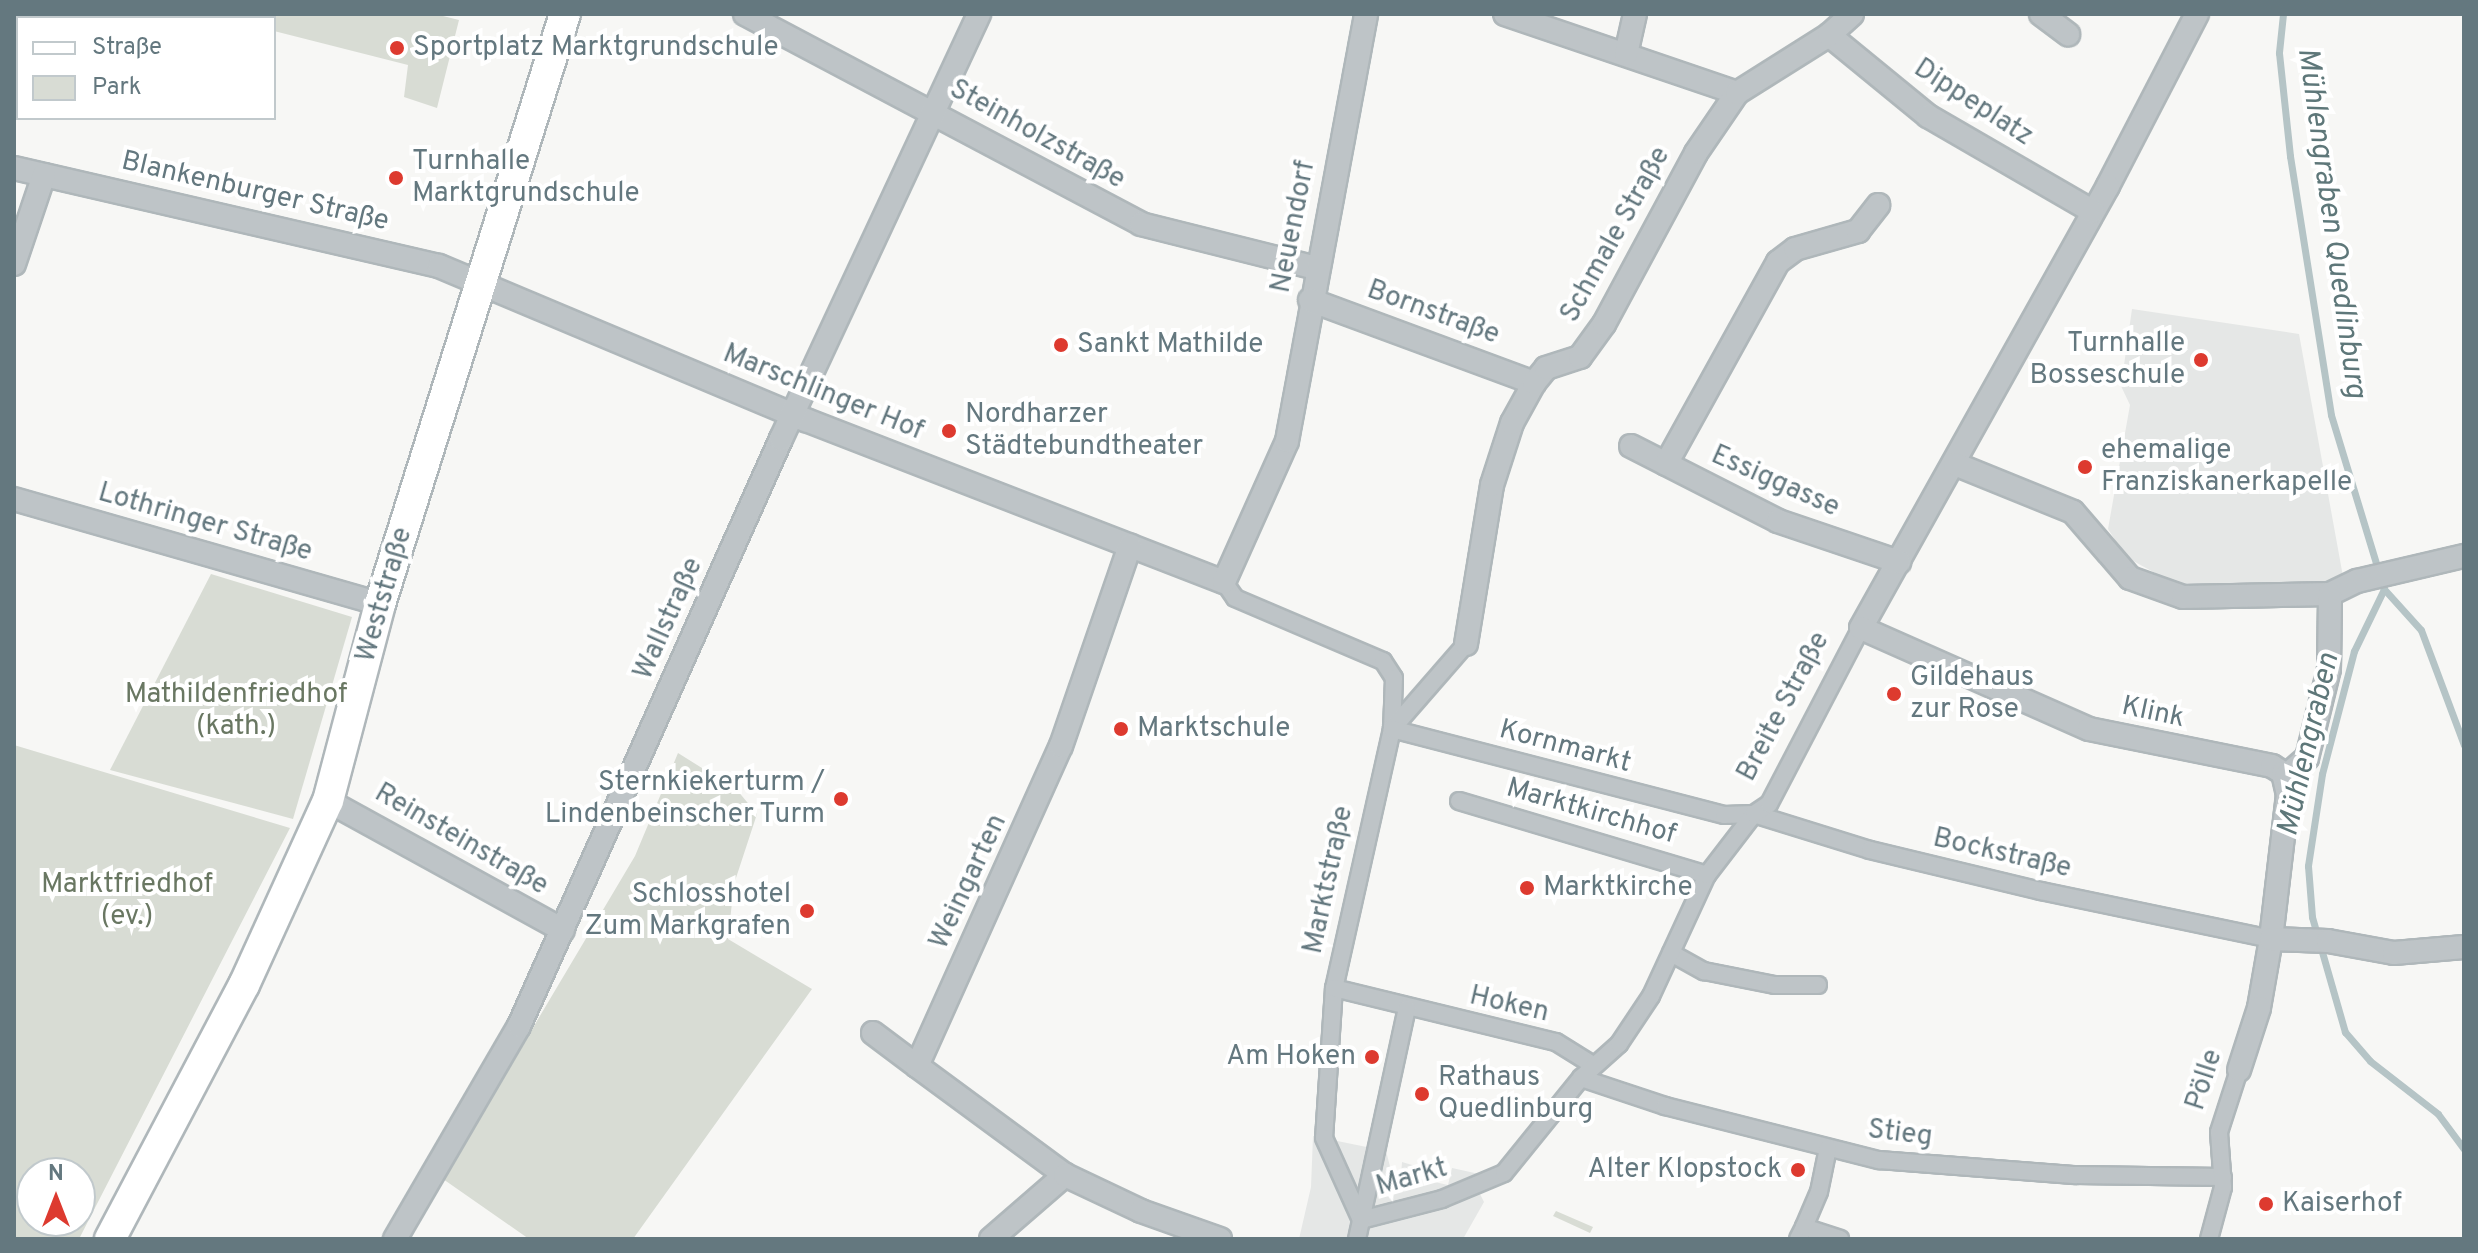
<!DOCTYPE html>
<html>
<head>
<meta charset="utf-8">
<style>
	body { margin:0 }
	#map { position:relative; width:2478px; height:1253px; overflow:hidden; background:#f7f7f5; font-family:Overpass,sans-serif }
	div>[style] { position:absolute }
	.built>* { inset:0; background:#e5e7e6 }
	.green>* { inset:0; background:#d8dcd4 }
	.stream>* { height:7px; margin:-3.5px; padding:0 3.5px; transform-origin:3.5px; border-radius:3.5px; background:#b5c4c6 }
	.roads { filter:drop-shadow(2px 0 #afb7ba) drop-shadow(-2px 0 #afb7ba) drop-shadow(0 2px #afb7ba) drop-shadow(0 -2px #afb7ba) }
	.pedestrian>* { height:16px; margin:-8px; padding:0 8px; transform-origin:8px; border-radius:8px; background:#bec4c7 }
	.minor>* { height:22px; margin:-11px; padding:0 11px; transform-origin:11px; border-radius:11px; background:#bec4c7 }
	.secondary>* { height:30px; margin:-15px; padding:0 15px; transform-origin:15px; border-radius:15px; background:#fff }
	.dots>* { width:22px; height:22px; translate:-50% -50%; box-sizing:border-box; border:4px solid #fff; border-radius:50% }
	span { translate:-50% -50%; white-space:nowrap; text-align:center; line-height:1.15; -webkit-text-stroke:8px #fff; paint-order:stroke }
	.poi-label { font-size:28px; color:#64787f }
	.left { translate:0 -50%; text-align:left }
	.right { translate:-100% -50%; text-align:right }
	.street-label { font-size:28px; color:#64787f }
	.park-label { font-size:28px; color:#697762 }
	.water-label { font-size:30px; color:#5e7779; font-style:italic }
	.frame { position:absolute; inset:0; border:16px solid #64787f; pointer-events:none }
	.legend { position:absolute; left:16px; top:16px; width:260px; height:104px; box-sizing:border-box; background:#fff; border:2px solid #c1c9cc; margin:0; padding:10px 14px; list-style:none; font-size:24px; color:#64787f }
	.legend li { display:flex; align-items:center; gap:16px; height:40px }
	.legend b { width:40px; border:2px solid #c1c9cc }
	.north { position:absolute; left:16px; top:1157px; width:80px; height:80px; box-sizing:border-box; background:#fff; border:2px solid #c1c9cc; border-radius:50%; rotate:0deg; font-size:22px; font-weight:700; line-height:32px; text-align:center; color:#64787f }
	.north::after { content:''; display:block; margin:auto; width:28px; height:36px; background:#dd3a2f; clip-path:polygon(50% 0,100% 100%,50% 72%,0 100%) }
</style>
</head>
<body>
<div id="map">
	<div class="built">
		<div style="clip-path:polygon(2132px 309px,2299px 334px,2344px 582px,2186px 590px,2126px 557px,2108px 529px,2130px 405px,2121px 386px)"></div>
		<div style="clip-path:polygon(1313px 1136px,1386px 1151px,1393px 1178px,1401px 1176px,1402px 1162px,1419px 1167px,1417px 1178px,1448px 1185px,1452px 1168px,1479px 1174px,1476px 1186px,1484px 1202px,1463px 1239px,1299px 1239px,1311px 1187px)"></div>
	</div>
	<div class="green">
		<div style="clip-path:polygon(208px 14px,435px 14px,459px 20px,437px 108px,404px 97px,408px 65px,274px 31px,274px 18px)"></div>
		<div style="clip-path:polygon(211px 574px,352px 617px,293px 819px,110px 770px)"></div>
		<div style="clip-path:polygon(evenodd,14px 745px,290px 828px,79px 1239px,14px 1239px,14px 745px,80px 1173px,80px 1221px,32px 1221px,32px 1173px,80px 1173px)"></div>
		<div style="clip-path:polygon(678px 753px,737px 790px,757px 814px,734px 884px,728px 939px,812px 989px,633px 1239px,529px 1239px,443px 1179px,635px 856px)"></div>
		<div style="clip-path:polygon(1556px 1211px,1593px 1227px,1590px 1233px,1553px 1216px)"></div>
	</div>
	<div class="stream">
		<div style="left:2283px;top:14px;width:39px;rotate:96deg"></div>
		<div style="left:2279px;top:53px;width:104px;rotate:83.9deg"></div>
		<div style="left:2290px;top:156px;width:262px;rotate:81deg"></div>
		<div style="left:2331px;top:415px;width:182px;rotate:73.1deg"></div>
		<div style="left:2384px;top:589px;width:55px;rotate:47.9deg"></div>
		<div style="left:2421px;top:630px;width:123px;rotate:69.5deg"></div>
		<div style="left:2384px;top:589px;width:69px;rotate:115.8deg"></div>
		<div style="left:2354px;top:651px;width:127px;rotate:104.6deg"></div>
		<div style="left:2322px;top:774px;width:93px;rotate:98.7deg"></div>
		<div style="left:2308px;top:866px;width:51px;rotate:85.5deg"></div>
		<div style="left:2312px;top:917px;width:120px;rotate:74deg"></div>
		<div style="left:2345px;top:1032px;width:38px;rotate:49deg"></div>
		<div style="left:2370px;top:1061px;width:86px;rotate:37.9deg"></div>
		<div style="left:2438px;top:1114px;width:44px;rotate:53.4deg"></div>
	</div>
	<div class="roads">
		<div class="pedestrian">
			<div style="left:1224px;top:582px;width:19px;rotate:55deg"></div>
			<div style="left:1235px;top:598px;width:161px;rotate:23.1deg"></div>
			<div style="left:1383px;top:661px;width:20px;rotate:57deg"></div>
			<div style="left:1394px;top:678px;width:51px;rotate:92.2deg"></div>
			<div style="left:1392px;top:729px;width:265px;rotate:102.6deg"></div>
			<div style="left:1334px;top:988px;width:150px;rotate:93.8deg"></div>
			<div style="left:1324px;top:1138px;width:90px;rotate:65.7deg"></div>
			<div style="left:1466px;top:644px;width:113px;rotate:131deg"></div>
			<div style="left:1392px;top:729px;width:343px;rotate:14.5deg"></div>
			<div style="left:1724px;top:815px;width:30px;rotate:-2deg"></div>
			<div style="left:1754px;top:814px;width:121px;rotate:17.2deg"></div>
			<div style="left:1870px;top:850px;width:176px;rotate:13.5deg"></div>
			<div style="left:2041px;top:891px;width:235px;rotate:11.8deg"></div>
			<div style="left:1459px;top:801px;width:259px;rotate:16.6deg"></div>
			<div style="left:1671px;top:953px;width:38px;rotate:29deg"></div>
			<div style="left:1704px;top:971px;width:72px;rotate:11.2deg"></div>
			<div style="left:1775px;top:985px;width:43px"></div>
			<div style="left:1334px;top:988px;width:228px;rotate:13.7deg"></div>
			<div style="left:1556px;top:1042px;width:44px;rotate:31.9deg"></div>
			<div style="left:1581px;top:1078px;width:89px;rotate:18.4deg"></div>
			<div style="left:1665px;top:1106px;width:221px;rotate:14.2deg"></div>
			<div style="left:1879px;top:1160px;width:198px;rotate:4.4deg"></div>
			<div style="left:2076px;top:1175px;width:147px;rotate:0.8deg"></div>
			<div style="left:1361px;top:1220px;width:84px;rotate:-14.5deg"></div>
			<div style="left:1442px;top:1199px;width:67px;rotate:-22.8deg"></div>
			<div style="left:1504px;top:1173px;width:122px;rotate:-51deg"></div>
			<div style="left:1581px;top:1078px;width:51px;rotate:-41.8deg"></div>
			<div style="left:1619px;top:1044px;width:58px;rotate:-56.3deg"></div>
			<div style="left:1651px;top:996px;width:133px;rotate:-65.2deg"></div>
			<div style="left:1707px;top:875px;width:77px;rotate:-52.4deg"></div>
			<div style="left:1754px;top:814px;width:18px;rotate:-34deg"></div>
			<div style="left:1769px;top:804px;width:199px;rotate:-62.4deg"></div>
			<div style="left:1804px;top:1227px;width:38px;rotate:-67deg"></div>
			<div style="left:1819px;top:1192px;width:45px;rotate:-78.4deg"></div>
			<div style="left:1357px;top:1239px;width:236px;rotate:-77.8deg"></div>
			<div style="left:1798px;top:1239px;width:13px;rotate:-63deg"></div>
			<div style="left:1804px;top:1227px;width:38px;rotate:18deg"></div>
			<div style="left:2209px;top:1239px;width:54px;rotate:-74.9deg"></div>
			<div style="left:2223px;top:1187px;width:55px;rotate:-94.2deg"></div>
			<div style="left:2219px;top:1132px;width:65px;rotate:-72.1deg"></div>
		</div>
		<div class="minor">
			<div style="left:745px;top:14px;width:448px;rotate:27.9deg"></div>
			<div style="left:1141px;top:224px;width:180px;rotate:14.1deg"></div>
			<div style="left:1505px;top:14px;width:245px;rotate:18.8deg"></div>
			<div style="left:2041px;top:14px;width:34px;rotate:37deg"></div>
			<div style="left:2197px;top:14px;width:194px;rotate:117.4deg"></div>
			<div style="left:2108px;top:186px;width:506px;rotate:119.2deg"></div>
			<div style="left:1861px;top:628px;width:249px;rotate:23.9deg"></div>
			<div style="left:2089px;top:729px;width:187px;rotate:11.4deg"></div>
			<div style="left:2272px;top:766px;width:13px;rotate:32deg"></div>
			<div style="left:2283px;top:773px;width:22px;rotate:77deg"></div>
			<div style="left:2288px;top:794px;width:146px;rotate:96.7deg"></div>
			<div style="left:2271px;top:939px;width:70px;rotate:99.9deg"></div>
			<div style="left:2259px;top:1008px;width:65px;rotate:107.9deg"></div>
			<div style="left:1829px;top:35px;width:128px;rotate:39.3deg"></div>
			<div style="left:1928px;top:116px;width:190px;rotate:30.1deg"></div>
			<div style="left:1626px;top:54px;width:41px;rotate:-77.3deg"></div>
			<div style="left:14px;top:168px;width:436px;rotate:13deg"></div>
			<div style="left:439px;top:266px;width:398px;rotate:22.8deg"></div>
			<div style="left:806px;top:420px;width:448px;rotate:21.2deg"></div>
			<div style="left:1224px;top:582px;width:154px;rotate:-65.9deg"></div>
			<div style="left:1287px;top:441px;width:434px;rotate:-79.5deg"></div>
			<div style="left:14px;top:264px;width:94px;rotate:-71.4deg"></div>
			<div style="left:1310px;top:300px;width:239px;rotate:20.3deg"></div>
			<div style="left:1631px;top:446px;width:165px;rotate:27deg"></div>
			<div style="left:1778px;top:521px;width:128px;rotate:18.7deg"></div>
			<div style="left:1666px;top:464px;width:231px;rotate:-61deg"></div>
			<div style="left:1778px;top:262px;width:21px;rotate:-37deg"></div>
			<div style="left:1795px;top:249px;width:66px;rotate:-15.9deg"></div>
			<div style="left:1858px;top:231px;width:33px;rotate:-52deg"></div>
			<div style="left:1955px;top:464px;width:127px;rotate:22.1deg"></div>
			<div style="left:2073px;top:512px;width:87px;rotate:49.2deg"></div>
			<div style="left:2130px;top:578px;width:56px;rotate:19.7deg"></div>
			<div style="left:2183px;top:597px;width:147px;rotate:-1.2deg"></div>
			<div style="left:2330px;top:594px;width:30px;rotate:-26deg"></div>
			<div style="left:2357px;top:581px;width:110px;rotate:-13.2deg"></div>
			<div style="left:14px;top:499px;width:381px;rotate:16deg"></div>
			<div style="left:1466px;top:644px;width:161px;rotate:-80.7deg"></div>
			<div style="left:1492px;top:485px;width:65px;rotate:-72.1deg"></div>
			<div style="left:1512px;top:423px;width:46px;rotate:-61.2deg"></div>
			<div style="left:1534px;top:383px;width:19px;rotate:-51deg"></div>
			<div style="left:1546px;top:368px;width:36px;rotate:-18deg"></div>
			<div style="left:1580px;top:357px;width:41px;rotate:-54deg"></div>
			<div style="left:1604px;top:324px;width:194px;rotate:-61.7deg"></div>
			<div style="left:1696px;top:153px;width:73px;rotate:-55.7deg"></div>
			<div style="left:1737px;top:93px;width:109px;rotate:-32.2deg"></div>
			<div style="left:1829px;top:35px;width:31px;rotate:-42deg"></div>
			<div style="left:2286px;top:776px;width:28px;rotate:-41deg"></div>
			<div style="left:2307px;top:758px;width:92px;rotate:-76.1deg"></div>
			<div style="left:2329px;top:669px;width:75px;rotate:-89.2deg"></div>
			<div style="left:328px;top:801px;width:268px;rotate:28.8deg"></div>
			<div style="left:2271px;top:939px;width:57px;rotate:2deg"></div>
			<div style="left:2328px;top:941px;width:67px;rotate:10.3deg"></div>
			<div style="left:2394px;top:953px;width:70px;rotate:-4.9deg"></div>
			<div style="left:873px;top:1033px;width:55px;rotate:36.9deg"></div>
			<div style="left:1065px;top:1175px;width:184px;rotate:-143.6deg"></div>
			<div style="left:917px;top:1066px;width:351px;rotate:-65.8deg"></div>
			<div style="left:1061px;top:746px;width:212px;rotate:-71deg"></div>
			<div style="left:395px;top:1239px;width:246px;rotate:-59.8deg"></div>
			<div style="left:519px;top:1026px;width:643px;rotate:-65.95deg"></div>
			<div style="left:781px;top:439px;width:469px;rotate:-65deg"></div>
			<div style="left:991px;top:1239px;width:98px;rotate:-40.9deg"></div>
			<div style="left:1065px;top:1175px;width:84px;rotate:25.3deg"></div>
			<div style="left:1141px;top:1211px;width:84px;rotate:19.5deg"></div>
		</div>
		<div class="secondary">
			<div style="left:110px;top:1239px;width:287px;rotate:-62.2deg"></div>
			<div style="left:244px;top:985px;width:202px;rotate:-65.5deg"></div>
			<div style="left:328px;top:801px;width:204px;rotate:-75.2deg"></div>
			<div style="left:380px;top:604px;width:618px;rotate:-72.59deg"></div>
		</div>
	</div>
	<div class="dots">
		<div style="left:397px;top:48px;background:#dd3a2f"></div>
		<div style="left:396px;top:178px;background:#dd3a2f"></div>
		<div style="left:1061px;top:345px;background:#dd3a2f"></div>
		<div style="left:2201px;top:360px;background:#dd3a2f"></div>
		<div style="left:949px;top:431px;background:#dd3a2f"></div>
		<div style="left:2085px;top:467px;background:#dd3a2f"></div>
		<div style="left:1894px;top:694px;background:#dd3a2f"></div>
		<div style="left:1121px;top:729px;background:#dd3a2f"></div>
		<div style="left:841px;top:799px;background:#dd3a2f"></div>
		<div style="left:1527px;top:888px;background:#dd3a2f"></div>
		<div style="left:807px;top:911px;background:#dd3a2f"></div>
		<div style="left:1372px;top:1057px;background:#dd3a2f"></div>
		<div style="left:1422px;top:1094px;background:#dd3a2f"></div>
		<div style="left:1798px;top:1170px;background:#dd3a2f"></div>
		<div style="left:2266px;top:1204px;background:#dd3a2f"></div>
	</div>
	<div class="poi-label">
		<span class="left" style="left:413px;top:48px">Sportplatz Marktgrundschule</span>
		<span class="left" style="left:412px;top:178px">Turnhalle<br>Marktgrundschule</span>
		<span class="right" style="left:2185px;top:360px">Turnhalle<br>Bosseschule</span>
		<span class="left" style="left:1077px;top:345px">Sankt Mathilde</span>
		<span class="left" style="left:965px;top:431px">Nordharzer<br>Städtebundtheater</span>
		<span class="left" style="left:2101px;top:467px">ehemalige<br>Franziskanerkapelle</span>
		<span class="left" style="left:1910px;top:694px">Gildehaus<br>zur Rose</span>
		<span class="left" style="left:1137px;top:729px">Marktschule</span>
		<span class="right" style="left:825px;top:799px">Sternkiekerturm /<br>Lindenbeinscher Turm</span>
		<span class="left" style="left:1543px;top:888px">Marktkirche</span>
		<span class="right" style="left:791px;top:911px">Schlosshotel<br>Zum Markgrafen</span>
		<span class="right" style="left:1356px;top:1057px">Am Hoken</span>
		<span class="left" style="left:1438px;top:1094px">Rathaus<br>Quedlinburg</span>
		<span class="right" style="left:1782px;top:1170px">Alter Klopstock</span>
		<span class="left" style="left:2282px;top:1204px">Kaiserhof</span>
	</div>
	<div class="street-label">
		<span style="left:1973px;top:103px;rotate:33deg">Dippeplatz</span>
		<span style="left:1037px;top:135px;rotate:29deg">Steinholzstraße</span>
		<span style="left:255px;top:192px;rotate:13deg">Blankenburger Straße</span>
		<span style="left:1294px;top:227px;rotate:-79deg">Neuendorf</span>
		<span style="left:1616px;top:235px;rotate:-61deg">Schmale Straße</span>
		<span style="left:1433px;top:313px;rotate:20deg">Bornstraße</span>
		<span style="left:823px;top:393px;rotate:22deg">Marschlinger Hof</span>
		<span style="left:1775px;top:482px;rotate:24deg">Essiggasse</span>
		<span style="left:205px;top:523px;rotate:16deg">Lothringer Straße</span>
		<span style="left:385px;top:595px;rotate:-74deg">Weststraße</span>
		<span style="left:669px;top:619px;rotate:-66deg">Wallstraße</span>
		<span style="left:1784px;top:707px;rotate:-62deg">Breite Straße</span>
		<span style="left:2153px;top:713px;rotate:12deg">Klink</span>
		<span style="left:1565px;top:747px;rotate:15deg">Kornmarkt</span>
		<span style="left:1591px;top:812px;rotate:16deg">Marktkirchhof</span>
		<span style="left:461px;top:840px;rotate:30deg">Reinsteinstraße</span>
		<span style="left:2002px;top:854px;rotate:13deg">Bockstraße</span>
		<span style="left:1329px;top:880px;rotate:-78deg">Marktstraße</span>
		<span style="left:969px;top:882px;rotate:-65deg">Weingarten</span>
		<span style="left:1509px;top:1005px;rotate:13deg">Hoken</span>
		<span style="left:2205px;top:1080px;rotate:-72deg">Pölle</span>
		<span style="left:1900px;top:1134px;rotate:7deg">Stieg</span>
		<span style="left:1412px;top:1178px;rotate:-16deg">Markt</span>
	</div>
	<div class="park-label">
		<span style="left:236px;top:711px">Mathildenfriedhof<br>(kath.)</span>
		<span style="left:127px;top:901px">Marktfriedhof<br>(ev.)</span>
	</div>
	<div class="water-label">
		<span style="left:2330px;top:223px;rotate:82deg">Mühlengraben Quedlinburg</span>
		<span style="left:2310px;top:745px;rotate:-77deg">Mühlengraben</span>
	</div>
	<div class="frame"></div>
	<ul class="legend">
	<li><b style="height:10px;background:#fff"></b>Straße</li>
	<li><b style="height:22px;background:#d8dcd4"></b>Park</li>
	</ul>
	<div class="north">N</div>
</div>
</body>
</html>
